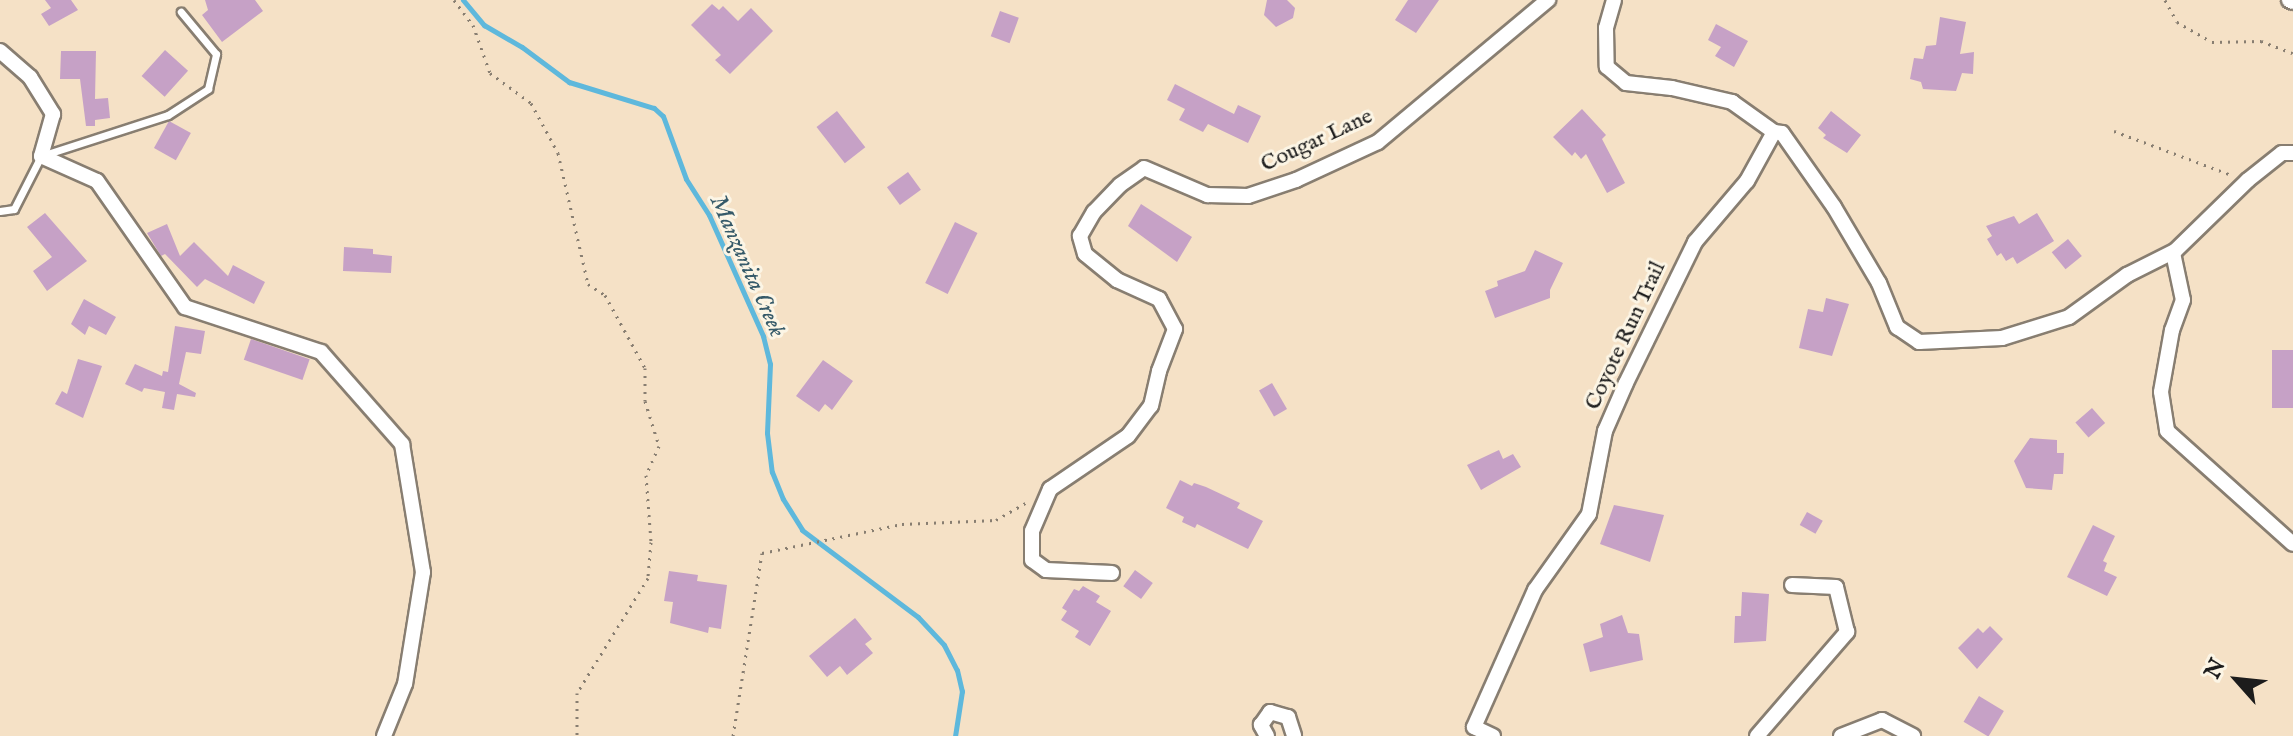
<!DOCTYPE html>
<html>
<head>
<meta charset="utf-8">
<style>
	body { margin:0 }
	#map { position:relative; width:2293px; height:736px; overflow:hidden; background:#f5e1c6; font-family:"IM FELL English",serif }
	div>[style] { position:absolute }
	.stream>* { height:5px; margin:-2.5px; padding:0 2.5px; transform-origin:2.5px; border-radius:2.5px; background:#5eb8dc }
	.building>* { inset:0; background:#c6a1c6; transform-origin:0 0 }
	.path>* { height:3px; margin-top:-1.5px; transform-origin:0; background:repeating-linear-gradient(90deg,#887e71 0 2px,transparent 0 8px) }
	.roads { filter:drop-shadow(2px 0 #887e71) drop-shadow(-2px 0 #887e71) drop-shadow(0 2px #887e71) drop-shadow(0 -2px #887e71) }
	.service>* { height:7px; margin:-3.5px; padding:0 3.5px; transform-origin:3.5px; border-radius:3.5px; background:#fff }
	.minor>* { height:14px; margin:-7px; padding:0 7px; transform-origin:7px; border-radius:7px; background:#fff }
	span { translate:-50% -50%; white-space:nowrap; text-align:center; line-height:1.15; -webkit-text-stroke:6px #fcf5e5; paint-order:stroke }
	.street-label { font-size:22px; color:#1c1c1c }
	.water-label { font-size:24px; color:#365a69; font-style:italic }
	.north { position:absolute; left:2197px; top:640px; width:80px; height:80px; -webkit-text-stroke:6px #fcf5e5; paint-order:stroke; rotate:297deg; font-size:22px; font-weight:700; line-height:32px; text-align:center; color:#1c1c1c }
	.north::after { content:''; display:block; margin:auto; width:28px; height:36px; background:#1c1c1c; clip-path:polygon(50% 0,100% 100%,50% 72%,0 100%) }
</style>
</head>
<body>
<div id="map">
	<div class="stream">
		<div style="left:463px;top:0;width:33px;rotate:50deg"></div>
		<div style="left:484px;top:25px;width:44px;rotate:30.1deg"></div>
		<div style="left:522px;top:47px;width:59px;rotate:36.7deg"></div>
		<div style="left:569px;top:82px;width:89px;rotate:17deg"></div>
		<div style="left:654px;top:108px;width:12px;rotate:42deg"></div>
		<div style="left:663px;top:116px;width:67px;rotate:69.9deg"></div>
		<div style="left:686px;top:179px;width:43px;rotate:57.4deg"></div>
		<div style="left:709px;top:215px;width:133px;rotate:65.9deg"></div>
		<div style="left:763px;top:336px;width:29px;rotate:76deg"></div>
		<div style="left:770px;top:364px;width:69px;rotate:92.5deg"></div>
		<div style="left:767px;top:433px;width:39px;rotate:83deg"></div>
		<div style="left:772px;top:472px;width:29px;rotate:68deg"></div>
		<div style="left:783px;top:499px;width:36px;rotate:58deg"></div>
		<div style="left:802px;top:530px;width:145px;rotate:36.9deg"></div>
		<div style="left:918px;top:617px;width:38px;rotate:47deg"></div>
		<div style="left:944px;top:645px;width:28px;rotate:63deg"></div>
		<div style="left:957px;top:670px;width:22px;rotate:77deg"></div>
		<div style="left:962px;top:691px;width:46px;rotate:98.8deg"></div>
	</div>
	<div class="building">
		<div style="clip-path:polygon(45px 0,71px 0,78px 10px,49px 26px,41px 14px,51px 8px)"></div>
		<div style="clip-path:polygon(205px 0,255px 0,263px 11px,222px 42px,202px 15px,208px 10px)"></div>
		<div style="clip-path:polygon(1267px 0,1287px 0,1295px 8px,1293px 18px,1276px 27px,1264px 15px)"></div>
		<div style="clip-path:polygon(1408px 0,1439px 0,1416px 33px,1395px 20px)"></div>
		<div style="clip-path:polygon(712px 4px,719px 10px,723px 6px,738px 21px,751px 8px,773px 31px,730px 74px,715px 60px,721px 55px,691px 25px)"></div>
		<div style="left:1000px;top:11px;width:20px;height:27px;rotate:20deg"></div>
		<div style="clip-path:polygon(1940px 17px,1966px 22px,1960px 54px,1974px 52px,1973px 74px,1962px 73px,1956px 91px,1923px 89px,1921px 82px,1910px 79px,1914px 58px,1923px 59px,1926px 46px,1936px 45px)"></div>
		<div style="clip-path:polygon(1716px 24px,1748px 41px,1734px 67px,1715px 56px,1721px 47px,1708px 40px)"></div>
		<div style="left:165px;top:50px;width:31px;height:35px;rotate:42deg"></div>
		<div style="clip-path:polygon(61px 51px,96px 51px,95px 99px,108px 98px,110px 118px,95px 120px,95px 126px,86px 126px,80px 79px,60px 79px)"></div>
		<div style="clip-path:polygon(1175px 84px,1234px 114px,1238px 105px,1261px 116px,1248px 143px,1208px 124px,1203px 132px,1179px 120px,1185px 109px,1167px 100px)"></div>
		<div style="clip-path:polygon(1582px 109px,1606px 135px,1602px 139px,1625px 183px,1607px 193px,1586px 154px,1581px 159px,1575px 152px,1572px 156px,1553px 137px)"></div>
		<div style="left:837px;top:111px;width:46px;height:26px;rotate:52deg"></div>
		<div style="clip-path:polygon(1831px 111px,1861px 135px,1847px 153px,1823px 138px,1826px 135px,1818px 128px)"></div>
		<div style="left:169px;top:121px;width:25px;height:31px;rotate:29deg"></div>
		<div style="left:908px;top:172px;width:22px;height:26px;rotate:54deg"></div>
		<div style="clip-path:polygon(1141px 204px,1192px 237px,1177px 262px,1128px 226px)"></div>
		<div style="clip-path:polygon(45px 213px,87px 261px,47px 291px,33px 271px,52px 257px,27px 227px)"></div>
		<div style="clip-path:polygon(2037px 213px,2054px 241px,2017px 264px,2013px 257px,2006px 261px,2001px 253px,1997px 256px,1987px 239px,1992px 236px,1986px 226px,2014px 216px,2019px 224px)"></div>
		<div style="left:955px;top:222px;width:25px;height:68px;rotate:26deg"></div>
		<div style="clip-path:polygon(167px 224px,180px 256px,194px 242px,228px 276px,233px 265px,265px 282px,254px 304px,205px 279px,197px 287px,165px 254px,161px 256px,147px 233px)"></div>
		<div style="left:2068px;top:239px;width:22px;height:21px;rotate:51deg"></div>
		<div style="clip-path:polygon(344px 247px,373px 249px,373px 254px,392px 256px,391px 273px,343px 271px)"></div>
		<div style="clip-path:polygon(1535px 250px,1563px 263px,1550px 290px,1550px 298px,1495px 318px,1485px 291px,1498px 286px,1497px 281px,1525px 271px)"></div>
		<div style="clip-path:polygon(1826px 298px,1849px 304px,1832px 356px,1799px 348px,1808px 309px,1823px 312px)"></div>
		<div style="clip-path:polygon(84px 299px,116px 317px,106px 335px,89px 326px,85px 335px,71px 324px)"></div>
		<div style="clip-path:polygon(175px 326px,205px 331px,201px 354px,186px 352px,179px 384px,196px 393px,195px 397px,177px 394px,174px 410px,162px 408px,165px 392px,144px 388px,142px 392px,125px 384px,135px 364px,162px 376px,163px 371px,168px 372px)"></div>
		<div style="left:251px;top:339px;width:62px;height:22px;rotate:19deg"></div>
		<div style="left:2293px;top:350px;width:58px;height:21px;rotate:90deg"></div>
		<div style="clip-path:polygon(78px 359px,102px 366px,83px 418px,55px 404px,62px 391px,67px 394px)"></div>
		<div style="clip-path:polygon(823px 360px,853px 381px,832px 410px,825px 404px,819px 412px,796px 396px)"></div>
		<div style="left:1272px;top:383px;width:30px;height:15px;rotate:60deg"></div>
		<div style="left:2092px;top:408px;width:20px;height:22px;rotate:49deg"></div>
		<div style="clip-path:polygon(2030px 438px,2057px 440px,2057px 453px,2064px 453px,2063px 474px,2054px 474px,2052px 490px,2026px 488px,2014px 461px)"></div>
		<div style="clip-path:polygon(1499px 450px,1503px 459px,1513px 454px,1521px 467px,1481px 490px,1467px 465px)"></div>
		<div style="clip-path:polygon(1180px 480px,1192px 486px,1194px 483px,1206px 487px,1240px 503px,1237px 508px,1263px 521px,1248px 549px,1197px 524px,1195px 528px,1182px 522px,1184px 517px,1166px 508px)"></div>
		<div style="clip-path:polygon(1614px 505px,1664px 515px,1650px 562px,1600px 544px)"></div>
		<div style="left:1807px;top:512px;width:18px;height:15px;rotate:29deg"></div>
		<div style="clip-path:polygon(2093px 525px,2115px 536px,2103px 561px,2107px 563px,2104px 571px,2117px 577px,2107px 596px,2067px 577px)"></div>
		<div style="left:1135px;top:570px;width:22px;height:20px;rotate:36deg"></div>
		<div style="clip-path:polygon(669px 571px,698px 575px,697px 581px,727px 585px,721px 629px,709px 627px,708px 633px,670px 623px,673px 602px,664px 601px)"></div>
		<div style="clip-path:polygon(1083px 586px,1100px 596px,1096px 602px,1111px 611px,1090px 646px,1075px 637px,1079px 631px,1061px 620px,1067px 611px,1062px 608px,1074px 589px,1079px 591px)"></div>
		<div style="clip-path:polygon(1742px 592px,1769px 594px,1766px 641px,1734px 643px,1735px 616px,1741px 616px)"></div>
		<div style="clip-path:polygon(1622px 615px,1628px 633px,1639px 634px,1643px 660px,1590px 672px,1583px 644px,1603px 637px,1600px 624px)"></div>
		<div style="clip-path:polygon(855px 618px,872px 639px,865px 644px,873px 653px,847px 675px,840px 666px,827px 677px,809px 656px)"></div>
		<div style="clip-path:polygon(1990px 626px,2003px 639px,1977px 669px,1958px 648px,1978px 628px,1983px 633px)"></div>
		<div style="left:1979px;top:696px;width:29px;height:30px;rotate:31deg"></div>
	</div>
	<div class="path">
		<div style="left:454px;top:0;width:31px;rotate:53deg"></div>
		<div style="left:473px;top:25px;width:51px;rotate:70.5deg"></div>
		<div style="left:490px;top:73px;width:51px;rotate:36.2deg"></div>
		<div style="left:531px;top:103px;width:57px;rotate:61.6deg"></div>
		<div style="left:558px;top:153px;width:134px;rotate:77.1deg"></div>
		<div style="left:588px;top:284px;width:20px;rotate:33deg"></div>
		<div style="left:605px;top:295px;width:83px;rotate:61.3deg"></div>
		<div style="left:645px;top:368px;width:33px;rotate:90deg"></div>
		<div style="left:645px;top:401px;width:47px;rotate:72.7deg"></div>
		<div style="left:659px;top:446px;width:32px;rotate:114deg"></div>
		<div style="left:646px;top:475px;width:67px;rotate:85.7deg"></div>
		<div style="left:651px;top:542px;width:36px;rotate:95deg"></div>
		<div style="left:648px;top:578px;width:135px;rotate:121.7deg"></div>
		<div style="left:577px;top:693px;width:43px;rotate:90deg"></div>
		<div style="left:2165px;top:0;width:25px;rotate:61deg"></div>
		<div style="left:2177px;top:22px;width:40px;rotate:29.7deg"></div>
		<div style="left:2212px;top:42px;width:49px;rotate:-1.2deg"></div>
		<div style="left:2261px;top:41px;width:34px;rotate:21deg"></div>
		<div style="left:2114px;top:131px;width:123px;rotate:20.5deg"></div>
		<div style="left:733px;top:736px;width:185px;rotate:-81deg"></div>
		<div style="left:762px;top:553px;width:143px;rotate:-11.7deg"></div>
		<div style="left:902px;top:524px;width:94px;rotate:-2.4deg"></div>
		<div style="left:996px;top:520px;width:34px;rotate:-30deg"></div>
	</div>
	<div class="roads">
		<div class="service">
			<div style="left:0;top:211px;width:14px;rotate:-8deg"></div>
			<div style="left:14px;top:209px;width:59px;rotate:-63deg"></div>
			<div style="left:41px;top:156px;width:133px;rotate:-17.9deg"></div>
			<div style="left:168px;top:115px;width:48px;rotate:-33deg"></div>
			<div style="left:208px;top:89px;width:36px;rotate:-77deg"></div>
			<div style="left:216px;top:54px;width:55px;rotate:-129.8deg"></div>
		</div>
		<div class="minor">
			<div style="left:1614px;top:0;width:29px;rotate:106deg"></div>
			<div style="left:1606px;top:28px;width:39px;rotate:89deg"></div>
			<div style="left:1607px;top:67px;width:25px;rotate:40deg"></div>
			<div style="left:1626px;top:83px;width:46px;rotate:6.2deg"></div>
			<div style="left:1672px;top:88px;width:62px;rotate:13.1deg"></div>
			<div style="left:1732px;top:102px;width:52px;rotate:35.5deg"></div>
			<div style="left:1774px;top:132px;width:8px;rotate:7deg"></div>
			<div style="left:1782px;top:133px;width:90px;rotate:54.9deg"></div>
			<div style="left:1834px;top:207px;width:88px;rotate:59.4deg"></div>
			<div style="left:1879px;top:283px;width:48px;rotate:67.8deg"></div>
			<div style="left:1897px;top:327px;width:27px;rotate:34deg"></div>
			<div style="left:1919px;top:342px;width:83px;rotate:-2.8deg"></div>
			<div style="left:2002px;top:338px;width:70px;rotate:-17.4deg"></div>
			<div style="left:2069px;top:317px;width:72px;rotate:-35.9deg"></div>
			<div style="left:2127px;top:275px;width:54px;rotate:-26.6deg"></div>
			<div style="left:2175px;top:251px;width:102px;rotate:-44.2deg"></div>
			<div style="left:2248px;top:180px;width:43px;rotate:-38.5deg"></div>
			<div style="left:2282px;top:153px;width:11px"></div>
			<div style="left:2289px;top:0;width:4px;rotate:27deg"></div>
			<div style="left:0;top:51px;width:40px;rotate:41deg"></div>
			<div style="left:30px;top:77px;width:44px;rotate:58.1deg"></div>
			<div style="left:53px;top:114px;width:44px;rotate:105.9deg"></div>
			<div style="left:41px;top:156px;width:61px;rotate:24.1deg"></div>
			<div style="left:97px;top:181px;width:154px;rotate:55.1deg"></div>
			<div style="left:185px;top:307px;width:143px;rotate:18.3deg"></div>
			<div style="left:321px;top:352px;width:123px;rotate:48.6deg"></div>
			<div style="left:402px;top:444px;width:130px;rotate:80.7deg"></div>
			<div style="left:423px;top:572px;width:113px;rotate:99.1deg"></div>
			<div style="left:405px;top:684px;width:56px;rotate:112deg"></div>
			<div style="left:2173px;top:253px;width:48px;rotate:78deg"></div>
			<div style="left:2183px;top:300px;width:32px;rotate:110deg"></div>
			<div style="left:2172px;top:330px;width:63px;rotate:100.1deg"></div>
			<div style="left:2161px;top:392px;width:39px;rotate:81deg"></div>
			<div style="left:2167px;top:431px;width:169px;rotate:41.9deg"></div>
			<div style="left:1112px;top:573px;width:66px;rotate:-177.4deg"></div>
			<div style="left:1046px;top:570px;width:17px;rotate:-144deg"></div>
			<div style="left:1032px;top:560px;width:29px;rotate:-90deg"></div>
			<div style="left:1032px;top:531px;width:46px;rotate:-66.8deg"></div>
			<div style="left:1050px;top:489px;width:94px;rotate:-34.2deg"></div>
			<div style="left:1128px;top:436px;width:38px;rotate:-53deg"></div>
			<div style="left:1151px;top:406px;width:36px;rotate:-77deg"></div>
			<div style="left:1159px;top:371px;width:45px;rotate:-69.1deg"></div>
			<div style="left:1175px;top:329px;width:34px;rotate:-118deg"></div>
			<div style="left:1159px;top:299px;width:46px;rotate:-155.7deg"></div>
			<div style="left:1117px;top:280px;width:41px;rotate:-140.9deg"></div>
			<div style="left:1085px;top:254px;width:19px;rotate:-106deg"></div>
			<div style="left:1080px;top:236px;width:28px;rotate:-60deg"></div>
			<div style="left:1094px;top:212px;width:37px;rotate:-46deg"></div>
			<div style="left:1120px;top:185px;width:29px;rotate:-35deg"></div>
			<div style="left:1144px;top:168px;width:69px;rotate:23.2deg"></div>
			<div style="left:1207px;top:195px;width:41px;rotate:1.4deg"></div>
			<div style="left:1248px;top:196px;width:51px;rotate:-18.4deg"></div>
			<div style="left:1296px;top:180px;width:90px;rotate:-24.9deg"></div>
			<div style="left:1378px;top:142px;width:222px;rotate:-39.9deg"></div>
			<div style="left:1267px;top:736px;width:13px;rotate:-119deg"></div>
			<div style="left:1261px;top:725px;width:16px;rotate:-55deg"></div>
			<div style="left:1270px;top:712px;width:19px;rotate:16deg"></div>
			<div style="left:1288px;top:717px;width:20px;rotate:72deg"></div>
			<div style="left:1493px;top:736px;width:21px;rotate:-155deg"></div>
			<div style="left:1474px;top:727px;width:150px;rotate:-66deg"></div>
			<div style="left:1535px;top:590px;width:93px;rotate:-54.6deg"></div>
			<div style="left:1589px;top:514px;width:85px;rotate:-79.1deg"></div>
			<div style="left:1605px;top:431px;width:52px;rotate:-66.4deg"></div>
			<div style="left:1626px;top:383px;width:157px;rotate:-63.9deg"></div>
			<div style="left:1695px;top:242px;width:80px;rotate:-49.6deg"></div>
			<div style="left:1747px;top:181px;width:56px;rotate:-61.1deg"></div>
			<div style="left:1757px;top:736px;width:138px;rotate:-49.1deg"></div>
			<div style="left:1847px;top:632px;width:46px;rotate:-103.7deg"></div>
			<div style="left:1836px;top:587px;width:44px;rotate:-177.4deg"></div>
			<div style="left:1841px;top:736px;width:44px;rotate:-21.3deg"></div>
			<div style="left:1882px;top:720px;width:35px;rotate:27deg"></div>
		</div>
	</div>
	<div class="street-label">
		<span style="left:1317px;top:141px;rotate:-25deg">Cougar Lane</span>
		<span style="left:1626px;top:336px;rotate:-65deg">Coyote Run Trail</span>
	</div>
	<div class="water-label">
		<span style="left:747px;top:266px;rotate:66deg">Manzanita Creek</span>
	</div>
	<div class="north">N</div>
</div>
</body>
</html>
